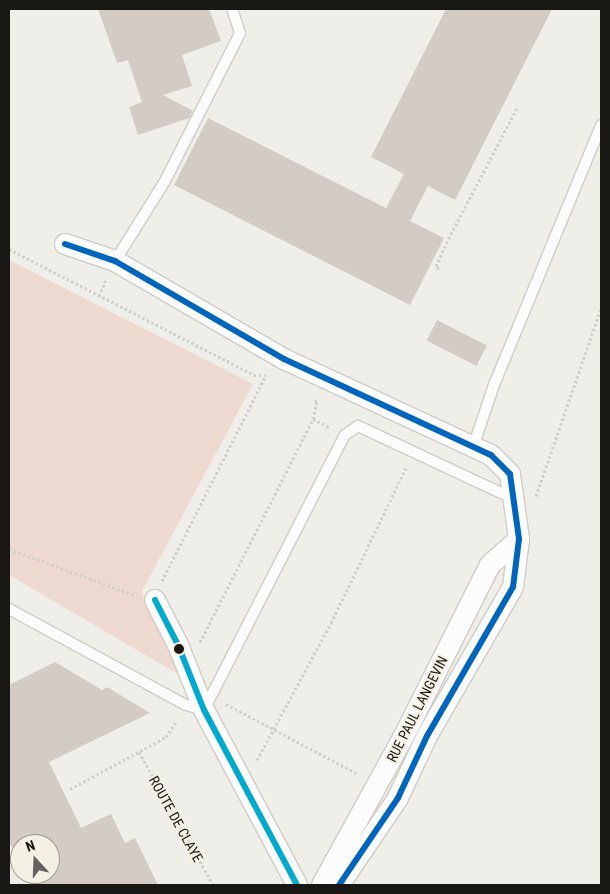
<!DOCTYPE html>
<html>
<head>
<meta charset="utf-8">
<style>
	body { margin:0 }
	#map { position:relative; width:610px; height:894px; overflow:hidden; background:#f0eee8; font-family:"Roboto Condensed",sans-serif }
	div>[style] { position:absolute }
	.green>* { inset:0; background:#eed9d1 }
	.building>* { inset:0; background:#d3ccc4; transform-origin:0 0 }
	.path>* { height:3px; margin-top:-1.5px; transform-origin:0; background:repeating-linear-gradient(90deg,#d1cfce 0 2.5px,transparent 0 5px) }
	.roads { filter:drop-shadow(1px 0 #ceccc7) drop-shadow(-1px 0 #ceccc7) drop-shadow(0 1px #ceccc7) drop-shadow(0 -1px #ceccc7) }
	.service>* { height:10px; margin:-5px; padding:0 5px; transform-origin:5px; border-radius:5px; background:#fdfcfc }
	.minor>* { height:20px; margin:-10px; padding:0 10px; transform-origin:10px; border-radius:10px; background:#fdfcfc }
	.bus-1>* { height:6px; margin:-3px; padding:0 3px; transform-origin:3px; border-radius:3px; background:#0065bd }
	.bus-2>* { height:6px; margin:-3px; padding:0 3px; transform-origin:3px; border-radius:3px; background:#00a9ce }
	.dots>* { width:14px; height:14px; translate:-50% -50%; box-sizing:border-box; border:2px solid #f4f0e4; border-radius:50% }
	span { translate:-50% -50%; white-space:nowrap; text-align:center; line-height:1.15; -webkit-text-stroke:4px #f4f0e4; paint-order:stroke }
	.street-label { font-size:14px; color:#181713 }
	.frame { position:absolute; inset:0; border:10px solid #181713; pointer-events:none }
	.north { position:absolute; left:10px; top:834px; width:50px; height:50px; box-sizing:border-box; background:#f4f0e4; border:1px solid #9c9990; border-radius:50%; rotate:340deg; font-size:14px; font-weight:700; line-height:20px; text-align:center; color:#181713 }
	.north::after { content:''; display:block; margin:auto; width:18px; height:22px; background:#64625e; clip-path:polygon(50% 0,100% 100%,50% 72%,0 100%) }
</style>
</head>
<body>
<div id="map">
	<div class="green">
		<div style="clip-path:polygon(9px 260px,253px 384px,142px 591px,145px 603px,183px 677px,9px 575px)"></div>
	</div>
	<div class="building">
		<div style="clip-path:polygon(98px 9px,209px 9px,221px 41px,182px 55px,192px 86px,163px 95px,193px 111px,189px 118px,138px 135px,129px 107px,142px 102px,128px 60px,117px 63px)"></div>
		<div style="clip-path:polygon(446px 9px,552px 9px,455px 200px,428px 186px,410px 221px,444px 238px,410px 305px,174px 185px,208px 118px,386px 208px,404px 174px,371px 157px)"></div>
		<div style="left:437px;top:320px;width:56px;height:23px;rotate:27deg"></div>
		<div style="clip-path:polygon(55px 662px,102px 690px,107px 687px,150px 713px,49px 762px,81px 828px,111px 814px,125px 843px,135px 838px,158px 885px,32px 885px,26px 874px,50px 874px,50px 844px,20px 844px,20px 863px,9px 842px,9px 685px)"></div>
	</div>
	<div class="path">
		<div style="left:9px;top:249px;width:276px;rotate:27.2deg"></div>
		<div style="left:254px;top:375px;width:11px"></div>
		<div style="left:439px;top:269px;width:4px;rotate:-135deg"></div>
		<div style="left:436px;top:266px;width:40px;rotate:-65deg"></div>
		<div style="left:453px;top:230px;width:140px;rotate:-62.3deg"></div>
		<div style="left:99px;top:296px;width:17px;rotate:-66deg"></div>
		<div style="left:313px;top:419px;width:18px;rotate:-77deg"></div>
		<div style="left:317px;top:401px;width:4px;rotate:-166deg"></div>
		<div style="left:536px;top:496px;width:199px;rotate:-70.9deg"></div>
		<div style="left:9px;top:549px;width:134px;rotate:20.1deg"></div>
		<div style="left:162px;top:581px;width:231px;rotate:-63.2deg"></div>
		<div style="left:200px;top:642px;width:250px;rotate:-63.1deg"></div>
		<div style="left:313px;top:419px;width:18px;rotate:27deg"></div>
		<div style="left:226px;top:704px;width:149px;rotate:27.9deg"></div>
		<div style="left:139px;top:752px;width:152px;rotate:60.9deg"></div>
		<div style="left:257px;top:760px;width:156px;rotate:-61.6deg"></div>
		<div style="left:331px;top:623px;width:172px;rotate:-64.2deg"></div>
		<div style="left:70px;top:789px;width:109px;rotate:-28.4deg"></div>
		<div style="left:166px;top:737px;width:20px;rotate:-57deg"></div>
	</div>
	<div class="roads">
		<div class="service">
			<div style="left:115px;top:261px;width:94px;rotate:-58deg"></div>
			<div style="left:165px;top:181px;width:166px;rotate:-63.1deg"></div>
			<div style="left:240px;top:33px;width:25px;rotate:-108deg"></div>
			<div style="left:473px;top:447px;width:65px;rotate:-71.3deg"></div>
			<div style="left:494px;top:385px;width:281px;rotate:-67.6deg"></div>
			<div style="left:9px;top:609px;width:201px;rotate:28.5deg"></div>
			<div style="left:186px;top:705px;width:19px;rotate:16deg"></div>
			<div style="left:204px;top:710px;width:309px;rotate:-62.9deg"></div>
			<div style="left:345px;top:435px;width:16px;rotate:-35deg"></div>
			<div style="left:358px;top:426px;width:172px;rotate:25.1deg"></div>
		</div>
		<div class="minor">
			<div style="left:65px;top:244px;width:53px;rotate:18.8deg"></div>
			<div style="left:115px;top:261px;width:195px;rotate:30.1deg"></div>
			<div style="left:284px;top:359px;width:228px;rotate:24.9deg"></div>
			<div style="left:491px;top:455px;width:27px;rotate:45deg"></div>
			<div style="left:510px;top:474px;width:66px;rotate:82.1deg"></div>
			<div style="left:519px;top:539px;width:48px;rotate:97.1deg"></div>
			<div style="left:513px;top:587px;width:172px;rotate:120deg"></div>
			<div style="left:427px;top:736px;width:68px;rotate:115.1deg"></div>
			<div style="left:398px;top:798px;width:105px;rotate:124.1deg"></div>
			<div style="left:155px;top:600px;width:51px;rotate:62.9deg"></div>
			<div style="left:178px;top:645px;width:70px;rotate:68.2deg"></div>
			<div style="left:204px;top:710px;width:198px;rotate:62deg"></div>
			<div style="left:322px;top:885px;width:170px;rotate:-61.2deg"></div>
			<div style="left:404px;top:736px;width:191px;rotate:-63.3deg"></div>
			<div style="left:490px;top:565px;width:39px;rotate:-42deg"></div>
		</div>
	</div>
	<div class="bus-1">
		<div style="left:65px;top:244px;width:53px;rotate:18.8deg"></div>
		<div style="left:115px;top:261px;width:195px;rotate:30.1deg"></div>
		<div style="left:284px;top:359px;width:228px;rotate:24.9deg"></div>
		<div style="left:491px;top:455px;width:27px;rotate:45deg"></div>
		<div style="left:510px;top:474px;width:66px;rotate:82.1deg"></div>
		<div style="left:519px;top:539px;width:48px;rotate:97.1deg"></div>
		<div style="left:513px;top:587px;width:172px;rotate:120deg"></div>
		<div style="left:427px;top:736px;width:68px;rotate:115.1deg"></div>
		<div style="left:398px;top:798px;width:105px;rotate:124.1deg"></div>
	</div>
	<div class="bus-2">
		<div style="left:155px;top:600px;width:51px;rotate:62.9deg"></div>
		<div style="left:178px;top:645px;width:70px;rotate:68.2deg"></div>
		<div style="left:204px;top:710px;width:198px;rotate:62deg"></div>
	</div>
	<div class="dots">
		<div style="left:179px;top:649px;background:#181713"></div>
	</div>
	<div class="street-label">
		<span style="left:417px;top:709px;rotate:-63deg">RUE PAUL LANGEVIN</span>
		<span style="left:176px;top:819px;rotate:61deg">ROUTE DE CLAYE</span>
	</div>
	<div class="frame"></div>
	<div class="north">N</div>
</div>
</body>
</html>
